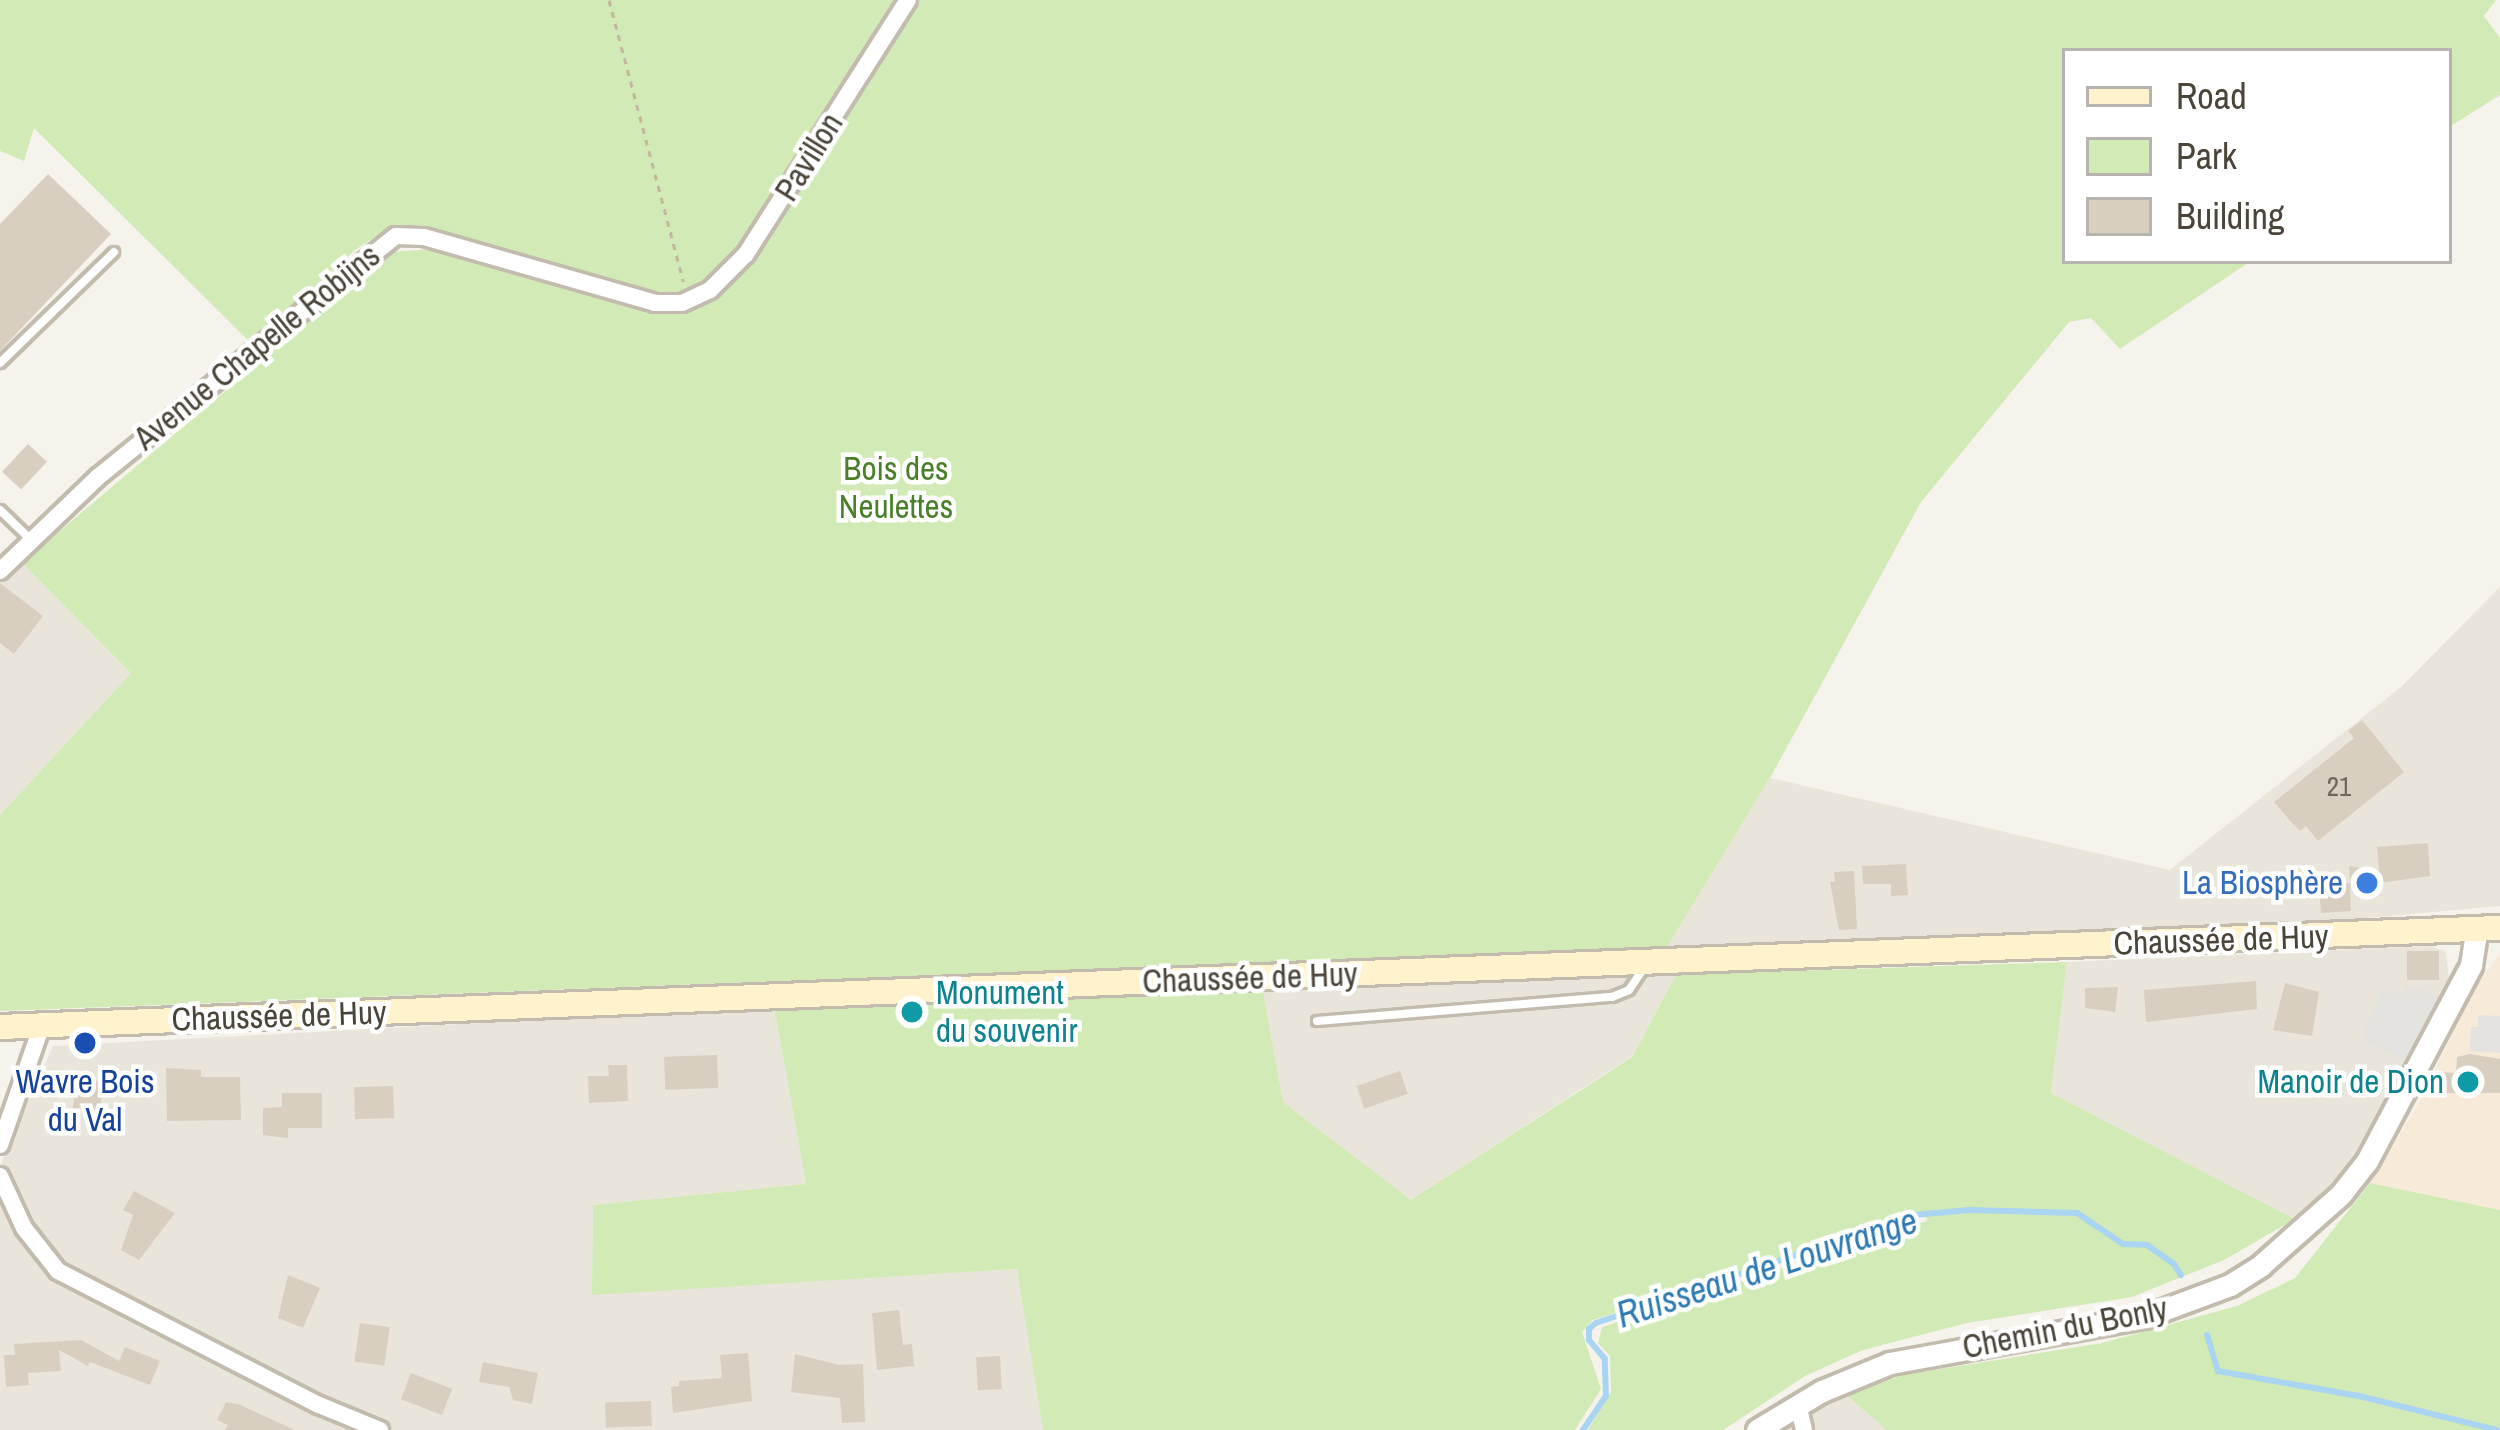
<!DOCTYPE html>
<html>
<head>
<meta charset="utf-8">
<style>
	body { margin:0 }
	#map { position:relative; width:2500px; height:1430px; overflow:hidden; background:#f6f3ec; font-family:"Archivo Narrow",sans-serif }
	div>[style] { position:absolute }
	.residential>* { inset:0; background:#eae5da }
	.commercial>* { inset:0; background:#f7ead8 }
	.green>* { inset:0; background:#d2eab5 }
	.parking>* { inset:0; background:#e5e3e0 }
	.stream>* { height:6px; margin:-3px; padding:0 3px; transform-origin:3px; border-radius:3px; background:#a9d4f2 }
	.building>* { inset:0; background:#d8cfc1; transform-origin:0 0 }
	.path>* { height:3px; margin-top:-1.5px; transform-origin:0; background:repeating-linear-gradient(90deg,#c4b79f 0 6px,transparent 0 12px) }
	.roads { filter:drop-shadow(3px 0 #c2bbae) drop-shadow(-3px 0 #c2bbae) drop-shadow(0 3px #c2bbae) drop-shadow(0 -3px #c2bbae) }
	.service>* { height:8px; margin:-4px; padding:0 4px; transform-origin:4px; border-radius:4px; background:#fff }
	.minor>* { height:16px; margin:-8px; padding:0 8px; transform-origin:8px; border-radius:8px; background:#fff }
	.tertiary>* { height:21px; margin:-10.5px; padding:0 10.5px; transform-origin:10.5px; border-radius:10.5px; background:#fff }
	.secondary>* { height:24px; margin:-12px; padding:0 12px; transform-origin:12px; border-radius:12px; background:#fff3cd }
	.dots>* { width:33px; height:33px; translate:-50% -50%; box-sizing:border-box; border:6px solid #fff; border-radius:50% }
	span { translate:-50% -50%; white-space:nowrap; text-align:center; line-height:1.15; -webkit-text-stroke:9px #fff; paint-order:stroke }
	.number-label { font-size:27px; color:#6e675b }
	.number-label span { -webkit-text-stroke-width:0 }
	.street-label { font-size:33px; color:#4b4439 }
	.park-label { font-size:33px; color:#4a7f2a }
	.shop-label { font-size:33px; color:#366cbe }
	.right { translate:-100% -50%; text-align:right }
	.culture-label { font-size:33px; color:#0d838f }
	.left { translate:0 -50%; text-align:left }
	.transit-label { font-size:33px; color:#164399 }
	.water-label { font-size:36px; color:#2e7ab2; font-style:italic }
	.legend { position:absolute; left:2062px; top:48px; width:390px; height:216px; box-sizing:border-box; background:#fff; border:3px solid #b7b4b0; margin:0; padding:15px 21px; list-style:none; font-size:36px; color:#4b4439 }
	.legend li { display:flex; align-items:center; gap:24px; height:60px }
	.legend b { width:60px; border:3px solid #b7b4b0 }
</style>
</head>
<body>
<div id="map">
	<div class="residential">
		<div style="clip-path:polygon(22px 563px,131px 673px,0 815px,0 581px)"></div>
		<div style="clip-path:polygon(2500px 587px,2500px 906px,2356px 919px,1667px 947px,1770px 778px,2170px 870px,2401px 687px)"></div>
		<div style="clip-path:polygon(2431px 946px,2446px 952px,2449px 980px,2396px 1093px,2332px 1186px,2295px 1219px,2051px 1093px,2067px 962px)"></div>
		<div style="clip-path:polygon(1676px 975px,1632px 1056px,1411px 1200px,1283px 1102px,1263px 991px)"></div>
		<div style="clip-path:polygon(774px 1007px,806px 1184px,593px 1205px,592px 1294px,1018px 1269px,1043px 1430px,0 1430px,0 1166px,53px 1046px)"></div>
		<div style="clip-path:polygon(1846px 1395px,1887px 1430px,1785px 1430px)"></div>
	</div>
	<div class="commercial">
		<div style="clip-path:polygon(2500px 954px,2500px 1210px,2370px 1183px,2420px 1101px,2473px 991px)"></div>
	</div>
	<div class="green">
		<div style="clip-path:polygon(0 0,2496px 0,2484px 16px,2500px 38px,2500px 95px,2449px 127px,2449px 51px,2065px 51px,2065px 261px,2251px 261px,2120px 349px,2091px 318px,2069px 322px,1921px 502px,1770px 778px,1667px 947px,0 1011px,0 815px,131px 673px,22px 563px,390px 252px,434px 249px,446px 234px,422px 225px,392px 226px,355px 250px,252px 344px,34px 128px,24px 161px,0 151px)"></div>
		<div style="clip-path:polygon(2067px 962px,2051px 1093px,2295px 1219px,2224px 1260px,2132px 1297px,1967px 1323px,1863px 1350px,1805px 1376px,1723px 1430px,1588px 1430px,1611px 1392px,1610px 1356px,1598px 1343px,1602px 1327px,1927px 1221px,1926px 1213px,1593px 1320px,1582px 1332px,1601px 1389px,1575px 1430px,1043px 1430px,1017px 1269px,592px 1295px,593px 1205px,806px 1184px,774px 1007px,1263px 991px,1283px 1102px,1411px 1200px,1632px 1057px,1676px 975px)"></div>
		<div style="clip-path:polygon(2370px 1183px,2500px 1210px,2500px 1430px,1887px 1430px,1846px 1395px,1903px 1375px,2102px 1343px,2237px 1306px,2295px 1278px)"></div>
	</div>
	<div class="parking">
		<div style="clip-path:polygon(2407px 986px,2439px 996px,2406px 1062px,2362px 1041px,2380px 990px,2403px 995px)"></div>
		<div style="clip-path:polygon(2478px 1015px,2500px 1016px,2500px 1053px,2470px 1051px,2471px 1027px,2478px 1027px)"></div>
	</div>
	<div class="stream">
		<div style="left:2207px;top:1335px;width:38px;rotate:73deg"></div>
		<div style="left:2218px;top:1371px;width:143px;rotate:10.1deg"></div>
		<div style="left:2359px;top:1396px;width:142px;rotate:13.8deg"></div>
		<div style="left:1583px;top:1430px;width:41px;rotate:-55.9deg"></div>
		<div style="left:1606px;top:1396px;width:37px;rotate:-92deg"></div>
		<div style="left:1605px;top:1359px;width:25px;rotate:-130deg"></div>
		<div style="left:1589px;top:1340px;width:11px;rotate:-90deg"></div>
		<div style="left:1589px;top:1329px;width:9px;rotate:-41deg"></div>
		<div style="left:1596px;top:1323px;width:336px;rotate:-18.8deg"></div>
		<div style="left:1914px;top:1215px;width:55px;rotate:-5.2deg"></div>
		<div style="left:1969px;top:1210px;width:108px;rotate:1.6deg"></div>
		<div style="left:2077px;top:1213px;width:55px;rotate:34deg"></div>
		<div style="left:2123px;top:1244px;width:24px;rotate:2deg"></div>
		<div style="left:2147px;top:1245px;width:33px;rotate:35deg"></div>
		<div style="left:2174px;top:1264px;width:13px;rotate:58deg"></div>
	</div>
	<div class="building">
		<div style="clip-path:polygon(48px 174px,111px 234px,0 351px,0 224px)"></div>
		<div style="left:28px;top:444px;width:26px;height:38px;rotate:43deg"></div>
		<div style="clip-path:polygon(0 583px,43px 616px,14px 654px,0 643px)"></div>
		<div style="clip-path:polygon(2362px 720px,2404px 772px,2318px 841px,2306px 826px,2300px 831px,2292px 823px,2274px 802px,2354px 738px,2348px 731px)"></div>
		<div style="clip-path:polygon(2428px 843px,2430px 876px,2350px 887px,2351px 911px,2321px 913px,2319px 885px,2350px 883px,2349px 866px,2379px 871px,2377px 847px)"></div>
		<div style="clip-path:polygon(1906px 864px,1908px 895px,1891px 896px,1891px 884px,1863px 884px,1862px 866px)"></div>
		<div style="clip-path:polygon(1854px 871px,1857px 929px,1839px 930px,1830px 882px,1835px 882px,1834px 872px)"></div>
		<div style="left:2407px;top:951px;width:32px;height:29px"></div>
		<div style="clip-path:polygon(2256px 981px,2257px 1009px,2146px 1022px,2144px 990px)"></div>
		<div style="clip-path:polygon(2285px 983px,2319px 992px,2312px 1036px,2273px 1030px)"></div>
		<div style="clip-path:polygon(2118px 987px,2115px 1012px,2085px 1008px,2085px 988px)"></div>
		<div style="clip-path:polygon(2470px 1054px,2500px 1059px,2500px 1093px,2436px 1093px,2437px 1072px,2456px 1073px,2457px 1057px)"></div>
		<div style="left:717px;top:1055px;width:33px;height:53px;rotate:88deg"></div>
		<div style="clip-path:polygon(608px 1065px,627px 1065px,628px 1101px,589px 1103px,588px 1076px,609px 1076px)"></div>
		<div style="clip-path:polygon(166px 1068px,201px 1070px,201px 1077px,240px 1077px,241px 1120px,167px 1121px)"></div>
		<div style="left:1400px;top:1071px;width:24px;height:46px;rotate:71deg"></div>
		<div style="left:77px;top:1078px;width:27px;height:31px;rotate:8deg"></div>
		<div style="left:393px;top:1086px;width:32px;height:39px;rotate:88deg"></div>
		<div style="clip-path:polygon(282px 1093px,322px 1093px,322px 1128px,288px 1128px,288px 1138px,263px 1135px,263px 1108px,282px 1107px)"></div>
		<div style="clip-path:polygon(134px 1191px,175px 1213px,139px 1260px,121px 1250px,133px 1215px,123px 1210px)"></div>
		<div style="clip-path:polygon(288px 1275px,320px 1288px,303px 1328px,278px 1318px)"></div>
		<div style="clip-path:polygon(899px 1310px,903px 1345px,912px 1344px,914px 1366px,877px 1370px,872px 1313px)"></div>
		<div style="left:360px;top:1323px;width:30px;height:39px;rotate:8deg"></div>
		<div style="clip-path:polygon(81px 1340px,119px 1361px,125px 1347px,160px 1361px,150px 1385px,90px 1362px,88px 1366px,59px 1350px,61px 1371px,28px 1373px,29px 1385px,6px 1387px,4px 1355px,15px 1355px,14px 1344px)"></div>
		<div style="clip-path:polygon(748px 1353px,752px 1401px,673px 1413px,671px 1387px,679px 1386px,679px 1381px,722px 1378px,720px 1355px)"></div>
		<div style="clip-path:polygon(795px 1354px,839px 1365px,863px 1364px,865px 1422px,842px 1423px,840px 1398px,791px 1392px)"></div>
		<div style="left:1000px;top:1356px;width:33px;height:24px;rotate:87deg"></div>
		<div style="clip-path:polygon(483px 1362px,538px 1373px,532px 1404px,513px 1400px,509px 1387px,479px 1382px)"></div>
		<div style="left:411px;top:1373px;width:44px;height:28px;rotate:21deg"></div>
		<div style="left:651px;top:1401px;width:25px;height:46px;rotate:88deg"></div>
		<div style="clip-path:polygon(226px 1402px,238px 1404px,295px 1430px,225px 1430px,228px 1425px,217px 1420px)"></div>
	</div>
	<div class="path">
		<div style="left:609px;top:0;width:291px;rotate:75.2deg"></div>
	</div>
	<div class="roads">
		<div class="service">
			<div style="left:0;top:363px;width:159px;rotate:-44.2deg"></div>
			<div style="left:0;top:510px;width:42px;rotate:44deg"></div>
			<div style="left:1317px;top:1021px;width:296px;rotate:-4.7deg"></div>
			<div style="left:1612px;top:997px;width:18px;rotate:-22deg"></div>
			<div style="left:1629px;top:990px;width:30px;rotate:-56deg"></div>
		</div>
		<div class="minor">
			<div style="left:0;top:571px;width:136px;rotate:-43.8deg"></div>
			<div style="left:98px;top:477px;width:383px;rotate:-39deg"></div>
			<div style="left:396px;top:236px;width:28px;rotate:2deg"></div>
			<div style="left:424px;top:237px;width:240px;rotate:15.9deg"></div>
			<div style="left:655px;top:303px;width:27px"></div>
			<div style="left:682px;top:303px;width:31px;rotate:-25deg"></div>
			<div style="left:710px;top:290px;width:51px;rotate:-45deg"></div>
			<div style="left:746px;top:254px;width:301px;rotate:-57.5deg"></div>
			<div style="left:0;top:1145px;width:127px;rotate:-70.7deg"></div>
			<div style="left:0;top:1176px;width:57px;rotate:65.2deg"></div>
			<div style="left:24px;top:1228px;width:55px;rotate:51.7deg"></div>
			<div style="left:58px;top:1271px;width:293px;rotate:27.2deg"></div>
			<div style="left:319px;top:1405px;width:66px;rotate:22.3deg"></div>
			<div style="left:1798px;top:1404px;width:27px;rotate:77deg"></div>
		</div>
		<div class="tertiary">
			<div style="left:1757px;top:1430px;width:76px;rotate:-31deg"></div>
			<div style="left:1822px;top:1391px;width:74px;rotate:-22.4deg"></div>
			<div style="left:1890px;top:1363px;width:258px;rotate:-10.3deg"></div>
			<div style="left:2144px;top:1317px;width:92px;rotate:-20.4deg"></div>
			<div style="left:2230px;top:1285px;width:36px;rotate:-32deg"></div>
			<div style="left:2260px;top:1266px;width:108px;rotate:-41.6deg"></div>
			<div style="left:2341px;top:1194px;width:42px;rotate:-51.8deg"></div>
			<div style="left:2367px;top:1161px;width:222px;rotate:-62deg"></div>
			<div style="left:2471px;top:965px;width:36px;rotate:-81deg"></div>
		</div>
		<div class="secondary">
			<div style="left:0;top:1027px;width:2502px;rotate:-2.27deg"></div>
		</div>
	</div>
	<div class="dots">
		<div style="left:2367px;top:883px;background:#3f7fe0"></div>
		<div style="left:912px;top:1012px;background:#0f9aa8"></div>
		<div style="left:85px;top:1043px;background:#1a4fb4"></div>
		<div style="left:2468px;top:1082px;background:#0f9aa8"></div>
	</div>
	<div class="number-label">
		<span style="left:2339px;top:787px">21</span>
	</div>
	<div class="street-label">
		<span style="left:809px;top:157px;rotate:-58deg">Pavillon</span>
		<span style="left:257px;top:347px;rotate:-39deg">Avenue Chapelle Robijns</span>
		<span style="left:2221px;top:940px;rotate:-2deg">Chaussée de Huy</span>
		<span style="left:1250px;top:978px;rotate:-2deg">Chaussée de Huy</span>
		<span style="left:279px;top:1016px;rotate:-2deg">Chaussée de Huy</span>
		<span style="left:2065px;top:1328px;rotate:-11deg">Chemin du Bonly</span>
	</div>
	<div class="park-label">
		<span style="left:896px;top:488px">Bois des<br>Neulettes</span>
	</div>
	<div class="shop-label">
		<span class="right" style="left:2343px;top:883px">La Biosphère</span>
	</div>
	<div class="culture-label">
		<span class="left" style="left:936px;top:1012px">Monument<br>du souvenir</span>
		<span class="right" style="left:2444px;top:1082px">Manoir de Dion</span>
	</div>
	<div class="transit-label">
		<span style="left:85px;top:1101px">Wavre Bois<br>du Val</span>
	</div>
	<div class="water-label">
		<span style="left:1767px;top:1268px;rotate:-18deg">Ruisseau de Louvrange</span>
	</div>
	<ul class="legend">
	<li><b style="height:15px;background:#fff3cd"></b>Road</li>
	<li><b style="height:33px;background:#d2eab5"></b>Park</li>
	<li><b style="height:33px;background:#d8cfc1"></b>Building</li>
	</ul>
</div>
</body>
</html>
